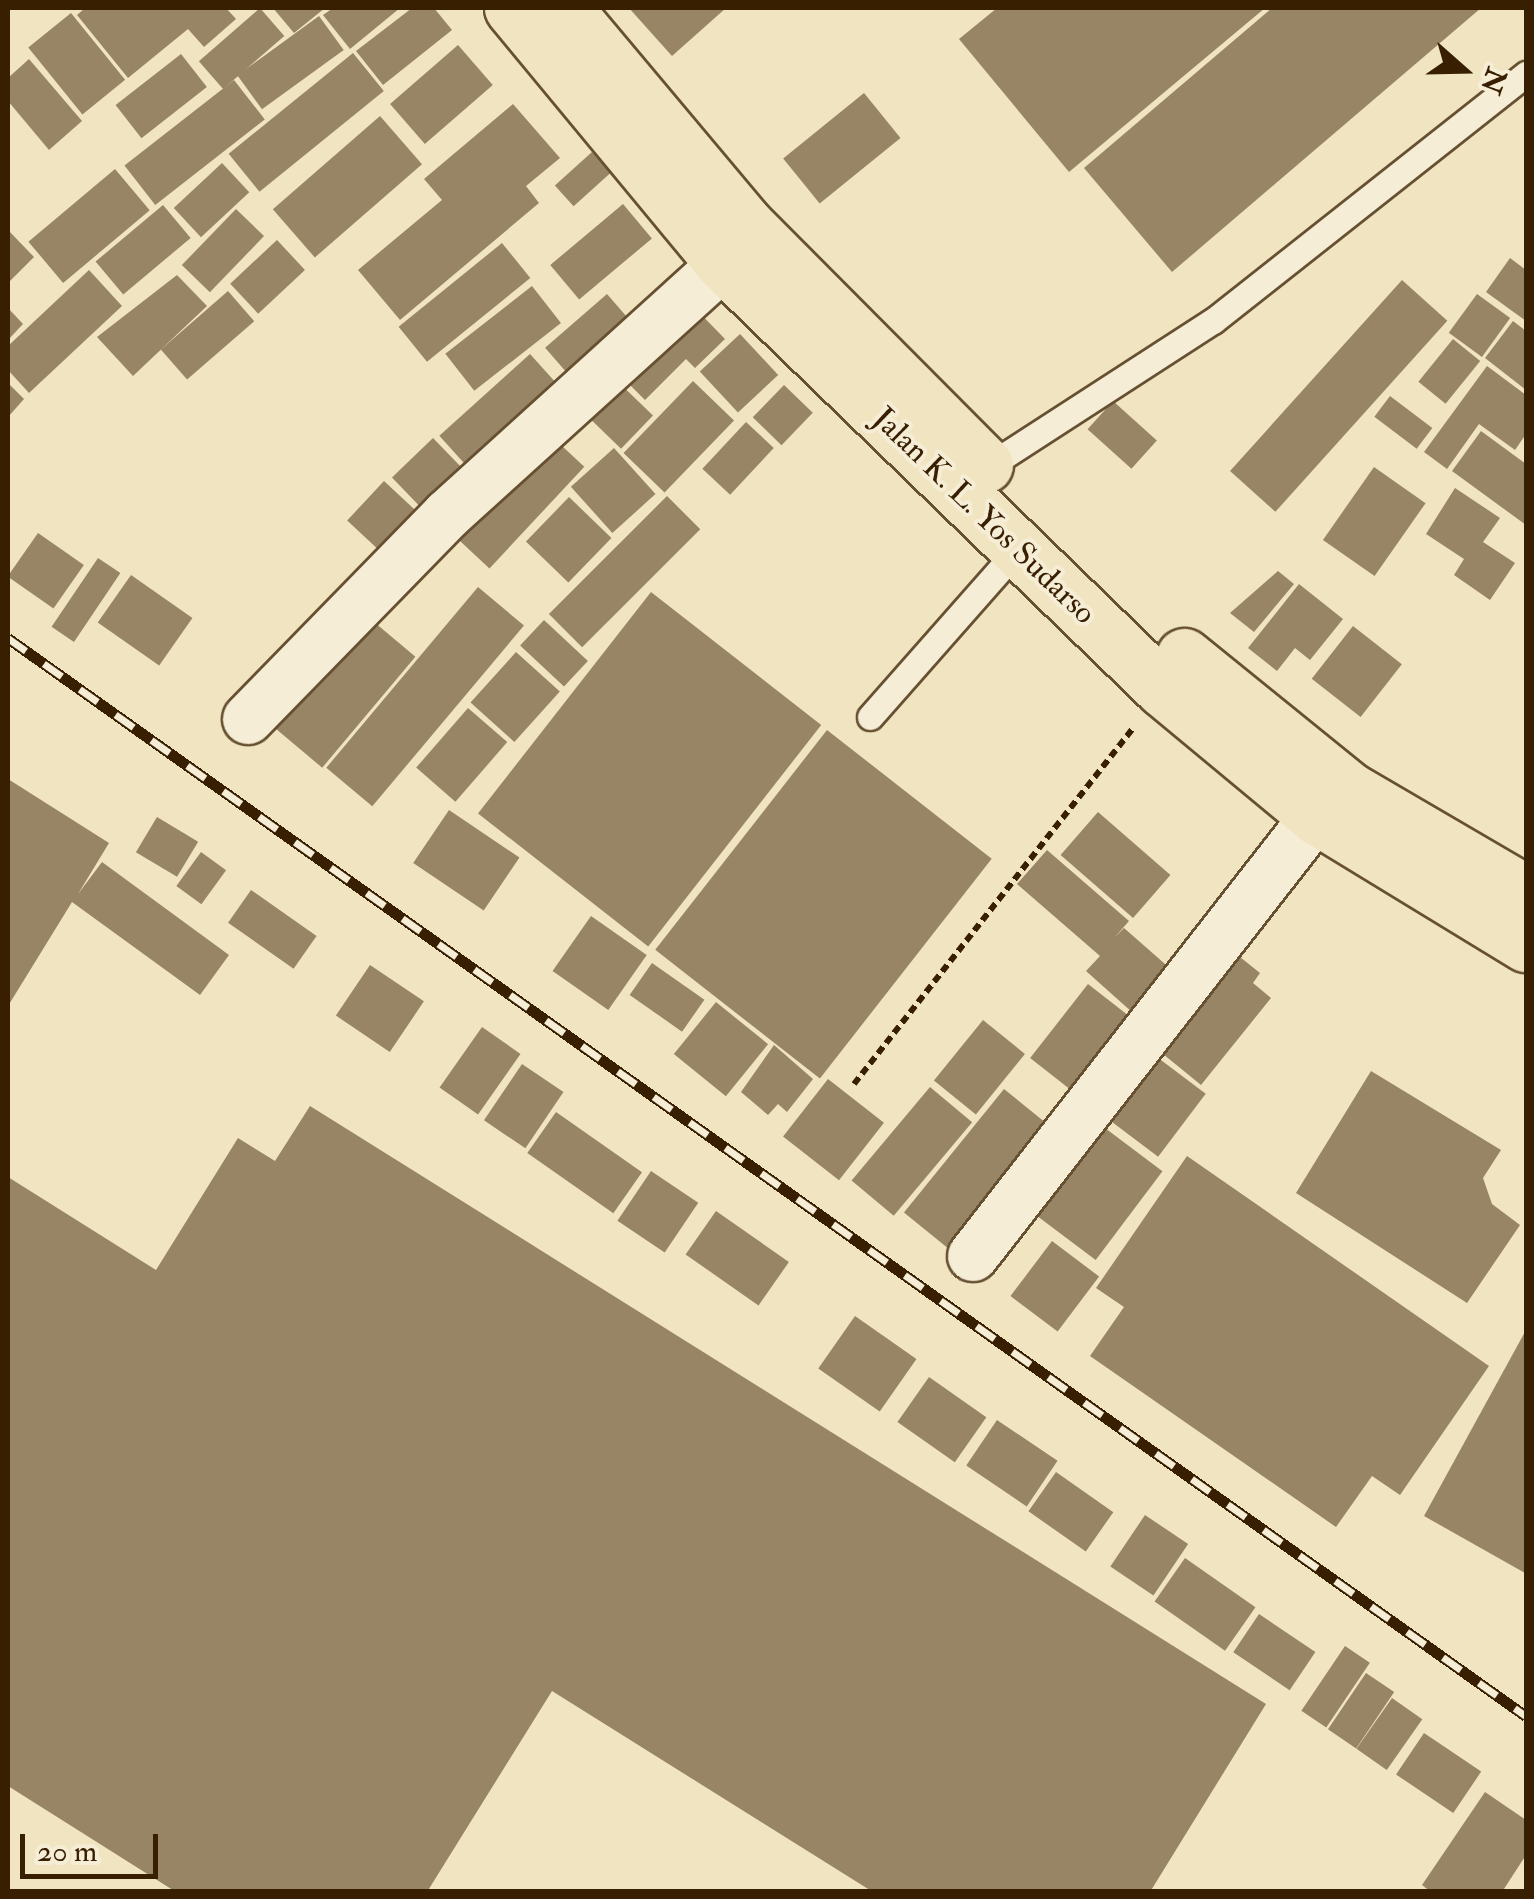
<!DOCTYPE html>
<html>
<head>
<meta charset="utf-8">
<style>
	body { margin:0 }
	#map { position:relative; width:1534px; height:1899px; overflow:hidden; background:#f1e4c0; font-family:"IM FELL Double Pica",serif }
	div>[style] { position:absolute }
	.building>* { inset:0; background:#988565; transform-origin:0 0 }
	.path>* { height:6px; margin-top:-3px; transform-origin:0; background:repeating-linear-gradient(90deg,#381f02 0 8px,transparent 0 13px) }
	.roads { filter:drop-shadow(2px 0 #665032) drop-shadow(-2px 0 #665032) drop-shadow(0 2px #665032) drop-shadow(0 -2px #665032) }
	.lane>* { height:25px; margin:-12.5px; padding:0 12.5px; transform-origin:12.5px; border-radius:12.5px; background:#f6edd6 }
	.street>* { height:50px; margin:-25px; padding:0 25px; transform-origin:25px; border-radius:25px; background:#f6edd6 }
	.highway>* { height:55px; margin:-27.5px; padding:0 27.5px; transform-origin:27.5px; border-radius:27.5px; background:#f1e4c0 }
	.rail>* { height:11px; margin-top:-5.5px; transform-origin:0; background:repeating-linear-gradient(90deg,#f6edd6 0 22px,#381f02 0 44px); box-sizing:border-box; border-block:2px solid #381f02 }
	span { translate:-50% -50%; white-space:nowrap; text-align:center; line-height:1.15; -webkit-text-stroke:8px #f6edd6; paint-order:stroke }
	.street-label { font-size:32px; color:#381f02 }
	.frame { position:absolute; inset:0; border:10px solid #381f02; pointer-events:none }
	.north { position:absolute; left:1414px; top:20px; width:100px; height:100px; -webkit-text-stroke:8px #f6edd6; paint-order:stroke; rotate:110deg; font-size:28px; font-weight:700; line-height:40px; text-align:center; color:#381f02 }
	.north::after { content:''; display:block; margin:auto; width:35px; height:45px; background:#381f02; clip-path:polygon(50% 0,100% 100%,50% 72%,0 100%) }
	.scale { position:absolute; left:20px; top:1834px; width:138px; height:45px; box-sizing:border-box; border:5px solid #381f02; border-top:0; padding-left:12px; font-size:30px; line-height:35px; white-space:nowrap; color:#381f02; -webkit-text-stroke:8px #f6edd6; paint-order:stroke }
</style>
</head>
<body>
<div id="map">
	<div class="building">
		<div style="clip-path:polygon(85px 8px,226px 8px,236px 19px,204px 47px,188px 29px,128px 78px,77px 15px)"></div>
		<div style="left:260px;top:8px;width:37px;height:81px;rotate:49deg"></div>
		<div style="clip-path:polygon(273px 8px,325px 8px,294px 33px)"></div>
		<div style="clip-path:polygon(333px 8px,400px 8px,350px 49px,323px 15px)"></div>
		<div style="clip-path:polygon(412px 8px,434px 8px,452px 30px,383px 85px,356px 51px)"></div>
		<div style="clip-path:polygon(629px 8px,726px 8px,672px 56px)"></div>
		<div style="clip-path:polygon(997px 8px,1265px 8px,1069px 172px,959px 39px)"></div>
		<div style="clip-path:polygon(1272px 8px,1481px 8px,1172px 272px,1084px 168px)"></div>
		<div style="left:71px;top:13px;width:86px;height:55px;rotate:51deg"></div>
		<div style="left:319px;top:16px;width:42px;height:101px;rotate:54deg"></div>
		<div style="left:458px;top:45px;width:53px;height:90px;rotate:49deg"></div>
		<div style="left:353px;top:53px;width:49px;height:160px;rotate:51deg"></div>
		<div style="left:181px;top:54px;width:42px;height:83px;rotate:52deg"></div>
		<div style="clip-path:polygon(29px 59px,82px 121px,49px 150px,8px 101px,8px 78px)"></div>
		<div style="left:234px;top:80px;width:50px;height:139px;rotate:52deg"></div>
		<div style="left:864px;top:93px;width:58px;height:104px;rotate:51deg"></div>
		<div style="clip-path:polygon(513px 104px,560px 158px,526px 186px,539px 203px,400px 320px,358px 270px,442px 200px,424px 179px)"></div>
		<div style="left:380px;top:116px;width:64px;height:142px;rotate:49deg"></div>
		<div style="left:592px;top:152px;width:28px;height:50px;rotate:48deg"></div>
		<div style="left:222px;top:163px;width:40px;height:66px;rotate:47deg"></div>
		<div style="left:115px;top:169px;width:54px;height:113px;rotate:50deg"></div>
		<div style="left:623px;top:204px;width:45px;height:95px;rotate:50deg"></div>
		<div style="left:163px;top:205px;width:43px;height:88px;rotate:50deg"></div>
		<div style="left:236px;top:209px;width:39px;height:78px;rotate:44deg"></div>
		<div style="clip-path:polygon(8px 230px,34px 257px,8px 283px)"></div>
		<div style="left:277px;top:240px;width:41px;height:64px;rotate:47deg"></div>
		<div style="left:502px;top:243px;width:45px;height:133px;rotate:51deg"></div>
		<div style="clip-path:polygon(1510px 258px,1526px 270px,1526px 321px,1486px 292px)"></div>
		<div style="clip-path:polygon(89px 270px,122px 306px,29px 393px,8px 370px,8px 346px)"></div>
		<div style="clip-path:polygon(177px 275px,207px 306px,133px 376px,97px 337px)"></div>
		<div style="left:1402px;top:280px;width:61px;height:257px;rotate:42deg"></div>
		<div style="left:532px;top:286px;width:47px;height:110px;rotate:52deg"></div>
		<div style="left:228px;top:291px;width:40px;height:89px;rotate:49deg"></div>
		<div style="left:607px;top:294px;width:48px;height:82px;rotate:49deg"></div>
		<div style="left:1477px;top:294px;width:41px;height:48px;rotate:36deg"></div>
		<div style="clip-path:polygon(688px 301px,725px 339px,695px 368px,686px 359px,645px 400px,617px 372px)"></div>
		<div style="clip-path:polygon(8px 308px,23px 324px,8px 340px)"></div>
		<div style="clip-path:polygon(1513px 321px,1526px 331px,1526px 390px,1485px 358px)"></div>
		<div style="left:740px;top:334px;width:56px;height:55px;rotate:47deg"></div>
		<div style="left:1453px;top:339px;width:35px;height:55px;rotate:39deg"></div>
		<div style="left:530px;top:354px;width:57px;height:122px;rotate:48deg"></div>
		<div style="clip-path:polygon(1487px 366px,1526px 395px,1526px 434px,1515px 450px,1479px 424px,1447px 469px,1424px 452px)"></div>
		<div style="left:612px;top:376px;width:57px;height:46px;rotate:44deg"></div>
		<div style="left:693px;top:381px;width:57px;height:100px;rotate:44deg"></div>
		<div style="clip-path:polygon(8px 383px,24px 399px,8px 417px)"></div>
		<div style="left:784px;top:385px;width:40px;height:45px;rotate:44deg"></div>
		<div style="left:1390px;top:396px;width:53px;height:26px;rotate:37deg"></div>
		<div style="left:1113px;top:401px;width:59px;height:38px;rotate:42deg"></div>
		<div style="left:746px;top:422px;width:38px;height:64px;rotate:43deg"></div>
		<div style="clip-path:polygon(1481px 431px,1526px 464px,1526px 525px,1452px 471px)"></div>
		<div style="left:547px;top:432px;width:51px;height:139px;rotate:43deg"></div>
		<div style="left:433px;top:438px;width:62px;height:57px;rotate:46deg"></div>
		<div style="left:614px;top:448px;width:62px;height:58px;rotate:48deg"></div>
		<div style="left:1374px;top:467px;width:63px;height:89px;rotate:35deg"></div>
		<div style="left:384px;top:481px;width:66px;height:54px;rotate:43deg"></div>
		<div style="clip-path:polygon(1455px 488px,1500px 518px,1483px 542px,1515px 563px,1490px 600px,1454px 575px,1464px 559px,1426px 534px)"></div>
		<div style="left:667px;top:496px;width:47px;height:167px;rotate:45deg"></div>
		<div style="left:569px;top:497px;width:59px;height:62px;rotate:44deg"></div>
		<div style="left:38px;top:533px;width:56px;height:53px;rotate:35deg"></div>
		<div style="left:98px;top:558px;width:27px;height:83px;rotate:34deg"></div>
		<div style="clip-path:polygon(1278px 571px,1294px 584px,1254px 632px,1230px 613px)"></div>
		<div style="left:131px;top:575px;width:75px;height:58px;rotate:35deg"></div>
		<div style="clip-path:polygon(1299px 584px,1343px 619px,1310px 660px,1295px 648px,1277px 671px,1248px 648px)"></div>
		<div style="left:478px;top:587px;width:60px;height:236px;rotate:40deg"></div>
		<div style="left:651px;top:592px;width:216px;height:281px;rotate:38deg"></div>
		<div style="left:361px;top:611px;width:71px;height:145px;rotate:40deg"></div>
		<div style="left:544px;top:620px;width:60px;height:35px;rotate:43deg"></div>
		<div style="left:1353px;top:626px;width:62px;height:67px;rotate:38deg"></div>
		<div style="left:516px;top:652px;width:59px;height:68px;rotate:42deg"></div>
		<div style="left:468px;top:708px;width:52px;height:79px;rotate:41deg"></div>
		<div style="left:827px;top:730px;width:209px;height:279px;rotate:38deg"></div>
		<div style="clip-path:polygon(8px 779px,109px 843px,78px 894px,102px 862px,229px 955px,200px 995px,72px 902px,8px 1006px)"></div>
		<div style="left:449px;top:810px;width:85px;height:64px;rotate:34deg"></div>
		<div style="left:1098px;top:812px;width:96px;height:57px;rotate:41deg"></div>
		<div style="left:157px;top:817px;width:48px;height:41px;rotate:31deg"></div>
		<div style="clip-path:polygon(1047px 850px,1129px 921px,1115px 937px,1124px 928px,1181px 978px,1142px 1021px,1086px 971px,1100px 956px,1017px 884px)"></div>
		<div style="left:201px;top:852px;width:31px;height:42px;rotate:36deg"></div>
		<div style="left:251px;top:890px;width:80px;height:40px;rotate:35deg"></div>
		<div style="left:591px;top:916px;width:68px;height:67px;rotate:35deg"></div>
		<div style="clip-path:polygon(1230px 949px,1260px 973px,1253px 983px,1271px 998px,1201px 1085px,1152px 1045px)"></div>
		<div style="left:652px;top:963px;width:64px;height:39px;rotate:35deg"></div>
		<div style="left:370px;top:965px;width:65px;height:61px;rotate:34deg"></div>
		<div style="left:1088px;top:984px;width:68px;height:94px;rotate:38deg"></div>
		<div style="left:716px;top:1002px;width:67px;height:67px;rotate:39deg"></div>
		<div style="left:983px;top:1020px;width:54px;height:78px;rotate:39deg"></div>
		<div style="left:482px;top:1027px;width:47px;height:74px;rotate:35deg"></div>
		<div style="clip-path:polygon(774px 1045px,813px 1079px,787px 1112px,778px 1104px,768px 1115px,741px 1092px)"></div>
		<div style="left:1141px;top:1045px;width:81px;height:79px;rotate:37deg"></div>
		<div style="left:522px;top:1064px;width:50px;height:68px;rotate:34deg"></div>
		<div style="clip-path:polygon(1371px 1071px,1501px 1150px,1483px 1178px,1492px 1204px,1520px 1225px,1467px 1303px,1296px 1193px)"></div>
		<div style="left:828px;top:1079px;width:71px;height:73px;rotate:38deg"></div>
		<div style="left:930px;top:1087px;width:55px;height:122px;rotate:40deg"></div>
		<div style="left:1004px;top:1089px;width:71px;height:159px;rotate:39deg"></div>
		<div style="clip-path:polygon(310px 1106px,1266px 1704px,1150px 1892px,873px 1892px,552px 1691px,427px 1892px,176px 1892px,8px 1786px,8px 1177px,156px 1270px,238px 1138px,275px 1161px)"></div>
		<div style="left:556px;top:1112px;width:105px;height:50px;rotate:35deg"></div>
		<div style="left:1089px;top:1116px;width:92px;height:111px;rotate:37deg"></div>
		<div style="clip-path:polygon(1187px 1156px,1489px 1366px,1400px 1495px,1372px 1476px,1336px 1527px,1090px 1356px,1124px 1307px,1096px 1288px)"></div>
		<div style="left:651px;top:1171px;width:57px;height:60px;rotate:34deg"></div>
		<div style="left:716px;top:1211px;width:89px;height:53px;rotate:35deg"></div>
		<div style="left:1052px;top:1241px;width:59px;height:69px;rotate:37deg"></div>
		<div style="left:855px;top:1316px;width:75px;height:64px;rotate:35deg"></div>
		<div style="clip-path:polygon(1526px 1330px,1526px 1570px,1525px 1573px,1424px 1516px)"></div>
		<div style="left:929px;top:1377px;width:70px;height:55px;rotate:35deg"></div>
		<div style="left:997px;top:1420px;width:73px;height:55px;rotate:34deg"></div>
		<div style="left:1056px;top:1472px;width:70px;height:48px;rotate:35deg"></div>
		<div style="left:1145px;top:1515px;width:52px;height:62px;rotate:34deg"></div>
		<div style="left:1185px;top:1558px;width:86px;height:53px;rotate:35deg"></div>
		<div style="left:1259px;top:1614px;width:68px;height:46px;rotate:34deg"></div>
		<div style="left:1345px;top:1646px;width:30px;height:78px;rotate:34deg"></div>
		<div style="left:1366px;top:1673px;width:34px;height:68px;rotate:34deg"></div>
		<div style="left:1392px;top:1698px;width:37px;height:62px;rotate:35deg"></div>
		<div style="left:1424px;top:1733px;width:69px;height:50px;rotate:34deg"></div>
		<div style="clip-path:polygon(1485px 1792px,1526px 1820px,1526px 1855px,1502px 1892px,1431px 1892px,1422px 1885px)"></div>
	</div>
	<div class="path">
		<div style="left:854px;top:1084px;width:451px;rotate:-51.9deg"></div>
	</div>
	<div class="roads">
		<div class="lane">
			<div style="left:987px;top:467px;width:269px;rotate:-32.9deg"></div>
			<div style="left:1213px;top:321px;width:399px;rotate:-38.3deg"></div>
			<div style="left:870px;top:717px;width:224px;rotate:-48.6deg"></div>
		</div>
		<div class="street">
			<div style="left:248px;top:719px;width:285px;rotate:-45.7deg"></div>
			<div style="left:447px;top:515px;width:374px;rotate:-42.2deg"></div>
			<div style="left:973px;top:1256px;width:558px;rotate:-52.06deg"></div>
		</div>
		<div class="highway">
			<div style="left:512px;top:8px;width:332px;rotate:50.4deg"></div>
			<div style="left:724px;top:264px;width:611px;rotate:44.07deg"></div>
			<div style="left:1163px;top:689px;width:199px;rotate:39.7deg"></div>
			<div style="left:1316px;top:816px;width:246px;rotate:31.4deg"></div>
			<div style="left:564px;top:8px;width:282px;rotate:50deg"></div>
			<div style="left:745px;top:224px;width:340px;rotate:45.1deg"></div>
			<div style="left:1184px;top:656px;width:211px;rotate:39deg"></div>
			<div style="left:1348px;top:789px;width:206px;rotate:30.3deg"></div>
		</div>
	</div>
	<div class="rail">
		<div style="left:8px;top:638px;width:1862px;rotate:35.38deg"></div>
	</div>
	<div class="street-label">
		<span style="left:984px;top:516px;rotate:44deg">Jalan K. L. Yos Sudarso</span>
	</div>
	<div class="frame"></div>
	<div class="north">N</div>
	<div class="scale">20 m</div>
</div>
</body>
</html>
